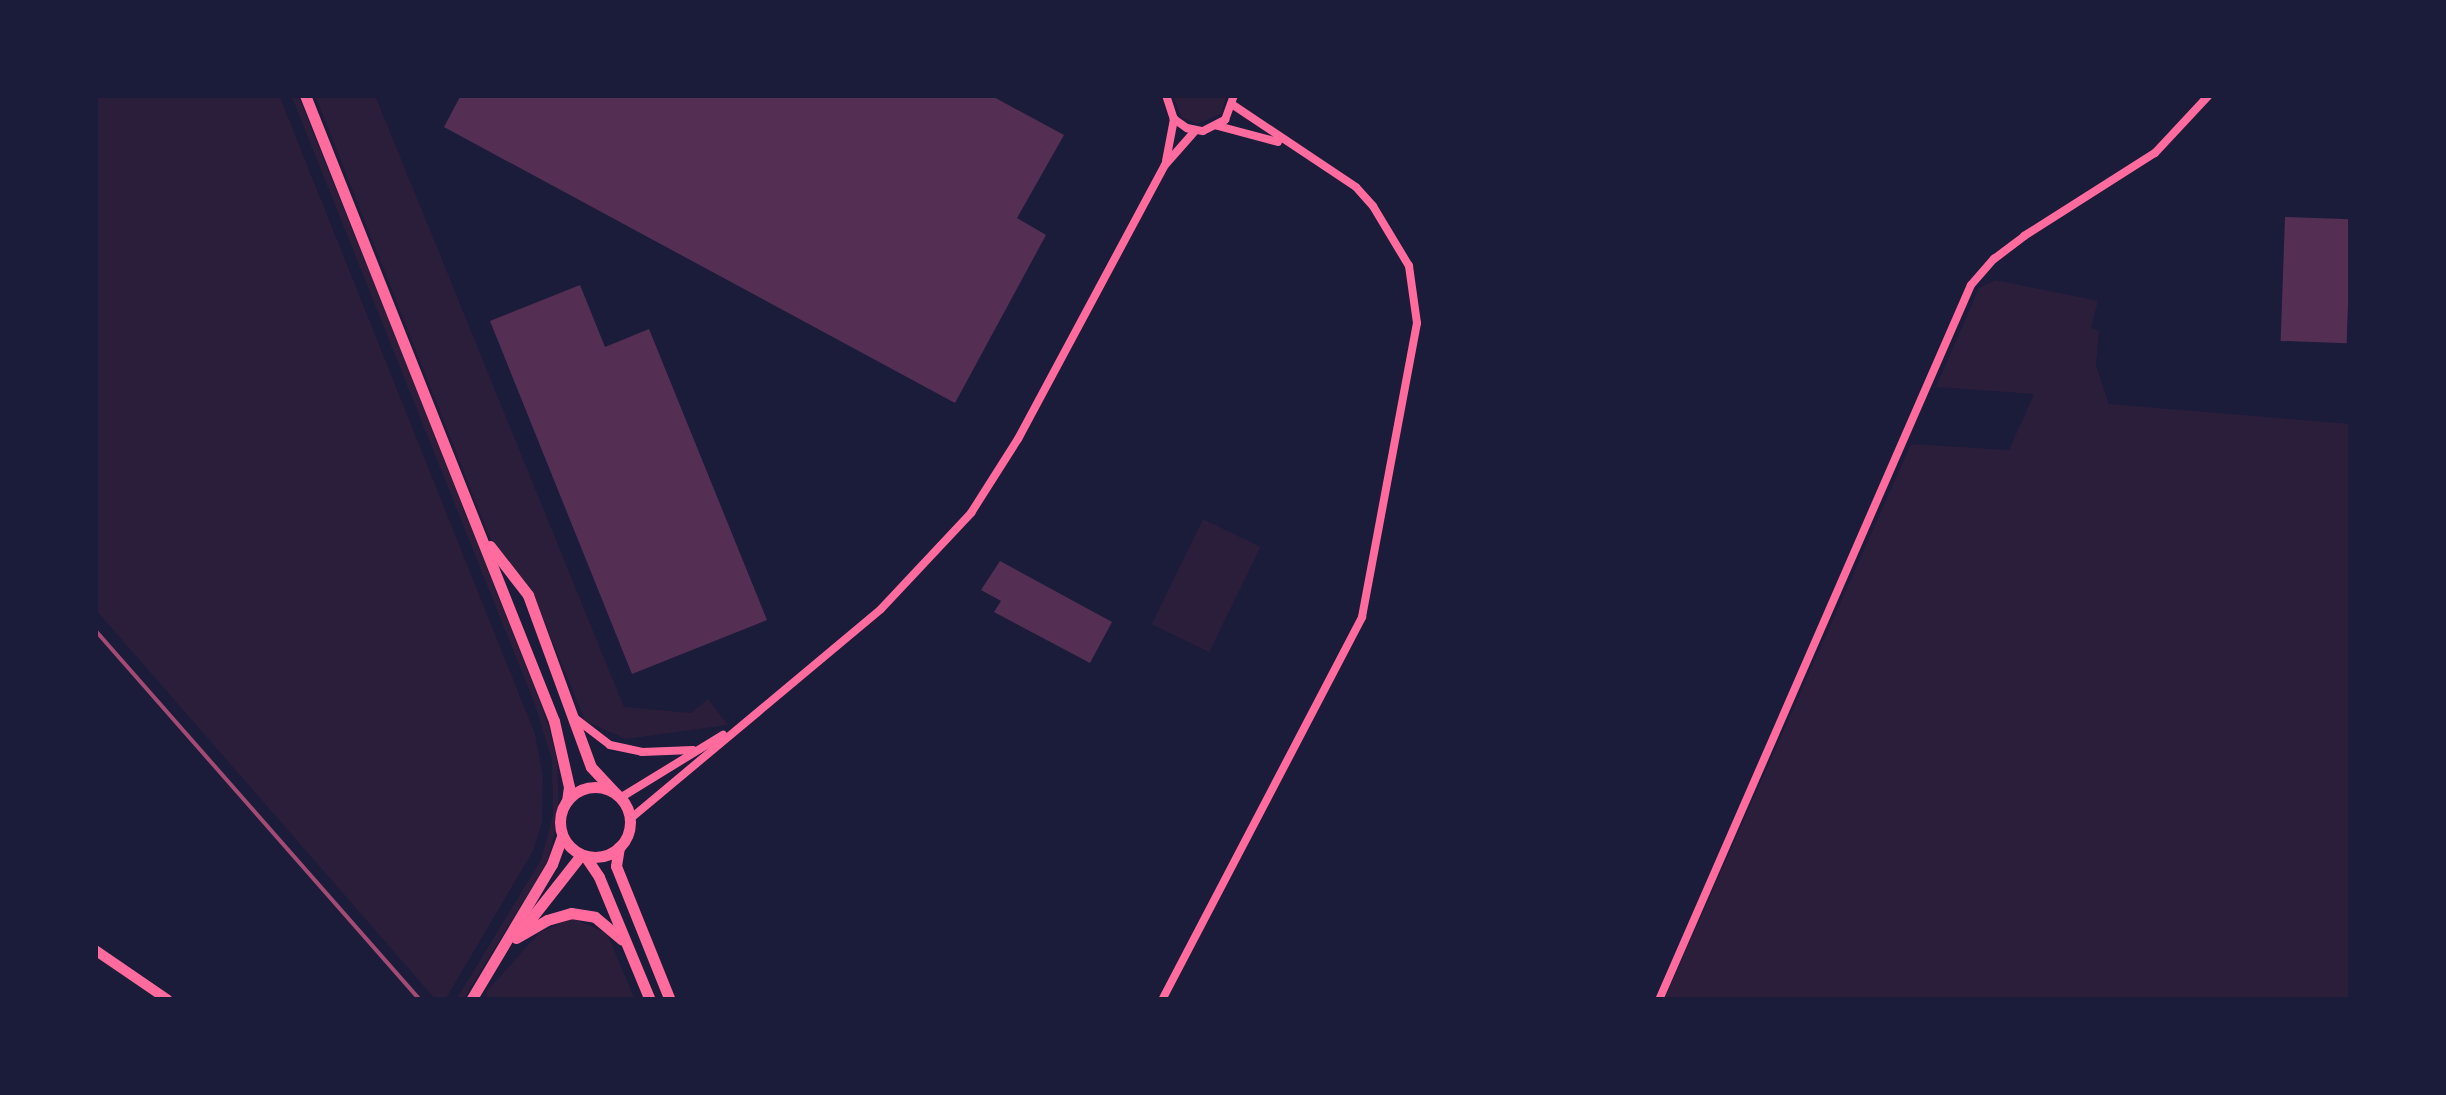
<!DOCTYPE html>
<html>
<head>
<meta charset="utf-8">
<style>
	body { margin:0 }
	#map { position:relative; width:2446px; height:1095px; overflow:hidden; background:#1b1b3a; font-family:"Open Sans",sans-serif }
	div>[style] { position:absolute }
	.green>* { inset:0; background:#2a1e3b; transform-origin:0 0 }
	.building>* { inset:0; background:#542f53; transform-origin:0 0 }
	.minor>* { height:8px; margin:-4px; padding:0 4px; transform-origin:4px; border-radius:4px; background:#ff6b9d }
	.tertiary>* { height:10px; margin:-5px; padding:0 5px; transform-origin:5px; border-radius:5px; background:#ff6b9d }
	.secondary>* { height:11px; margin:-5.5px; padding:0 5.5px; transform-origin:5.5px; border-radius:5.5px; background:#ff6b9d }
	.secondary>.ring { margin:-5.5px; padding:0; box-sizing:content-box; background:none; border:11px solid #ff6b9d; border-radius:50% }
	.rail>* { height:4px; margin:-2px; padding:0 2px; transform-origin:2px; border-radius:2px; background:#a44b75 }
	span { translate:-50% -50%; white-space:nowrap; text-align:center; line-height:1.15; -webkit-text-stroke:9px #1b1b3a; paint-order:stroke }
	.frame { position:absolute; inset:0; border:98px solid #1b1b3a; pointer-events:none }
</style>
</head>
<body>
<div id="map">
	<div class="green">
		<div style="clip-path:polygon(95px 95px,279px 95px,535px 734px,543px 776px,542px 823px,533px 851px,445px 1000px,436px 1000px,95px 609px)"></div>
		<div style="clip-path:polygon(291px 95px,298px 95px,395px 336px,544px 712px,557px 759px,559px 815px,547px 863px,463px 1000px,456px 1000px,541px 860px,553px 815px,552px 760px,535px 705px)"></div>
		<div style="clip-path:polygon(315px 95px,375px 95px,624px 707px,691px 713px,708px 699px,728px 725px,626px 739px,585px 721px,535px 598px,490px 538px)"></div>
		<div style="clip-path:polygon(1173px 95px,1225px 95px,1226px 97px,1221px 114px,1197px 124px,1181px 117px)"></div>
		<div style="clip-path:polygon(1995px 280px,2098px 301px,2091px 328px,2099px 331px,2096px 365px,2109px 404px,2351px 424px,2351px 1000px,1664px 1000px,1911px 444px,2009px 450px,2034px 394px,1936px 387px,1979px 288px)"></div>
		<div style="left:1203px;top:519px;width:64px;height:117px;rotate:26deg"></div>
		<div style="clip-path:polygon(572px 918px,607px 933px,635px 1000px,488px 1000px,486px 992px,539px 933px)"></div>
	</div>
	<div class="building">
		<div style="clip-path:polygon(461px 95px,990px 95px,1064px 135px,1017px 218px,1046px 235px,955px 403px,444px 127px)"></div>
		<div style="left:2285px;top:217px;width:66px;height:124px;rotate:2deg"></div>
		<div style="clip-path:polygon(580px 285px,605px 347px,649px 329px,767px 620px,632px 674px,490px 321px)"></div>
		<div style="clip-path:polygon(1000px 561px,1112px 622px,1090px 663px,994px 612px,1001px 601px,981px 590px)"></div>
	</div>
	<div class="minor">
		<div style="left:1166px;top:95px;width:25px;rotate:72deg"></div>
		<div style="left:1174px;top:119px;width:16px;rotate:35deg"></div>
		<div style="left:1187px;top:128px;width:16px;rotate:11deg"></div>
		<div style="left:1203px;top:131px;width:25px;rotate:-27deg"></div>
		<div style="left:1225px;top:120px;width:27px;rotate:-70deg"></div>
		<div style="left:1218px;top:126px;width:62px;rotate:14.9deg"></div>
		<div style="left:1166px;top:161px;width:43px;rotate:-79.2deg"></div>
		<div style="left:576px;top:719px;width:43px;rotate:37.4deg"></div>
		<div style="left:610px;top:745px;width:33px;rotate:12deg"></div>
		<div style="left:642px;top:752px;width:51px;rotate:-2.2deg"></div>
		<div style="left:620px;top:798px;width:121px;rotate:-31.5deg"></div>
		<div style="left:630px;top:819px;width:327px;rotate:-39.9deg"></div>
		<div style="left:881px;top:609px;width:132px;rotate:-46.8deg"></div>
		<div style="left:971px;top:513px;width:88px;rotate:-57.6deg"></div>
		<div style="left:1018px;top:439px;width:311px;rotate:-61.8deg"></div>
		<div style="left:1165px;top:165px;width:45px;rotate:-48.6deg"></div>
		<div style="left:1162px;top:1000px;width:432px;rotate:-62.4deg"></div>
		<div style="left:1362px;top:617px;width:299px;rotate:-79.4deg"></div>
		<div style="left:1417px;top:323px;width:58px;rotate:-98deg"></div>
		<div style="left:1409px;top:266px;width:70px;rotate:-121deg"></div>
		<div style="left:1373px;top:206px;width:25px;rotate:-132deg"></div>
		<div style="left:1356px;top:187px;width:148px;rotate:-146.3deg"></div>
		<div style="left:1659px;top:1000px;width:780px;rotate:-66.43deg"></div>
		<div style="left:1971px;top:285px;width:35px;rotate:-49deg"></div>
		<div style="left:1994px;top:259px;width:38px;rotate:-37deg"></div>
		<div style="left:2024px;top:236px;width:155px;rotate:-32.4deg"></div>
		<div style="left:2155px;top:153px;width:79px;rotate:-47deg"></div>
	</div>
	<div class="tertiary">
		<div style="left:95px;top:950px;width:88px;rotate:34.4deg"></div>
	</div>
	<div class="secondary">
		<div style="left:305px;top:95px;width:674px;rotate:68.31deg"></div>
		<div style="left:554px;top:721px;width:68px;rotate:77.2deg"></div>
		<div style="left:569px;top:787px;width:14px;rotate:98deg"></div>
		<div style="left:490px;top:546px;width:62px;rotate:52.2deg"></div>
		<div style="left:528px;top:595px;width:183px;rotate:69.9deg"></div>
		<div style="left:591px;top:767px;width:38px;rotate:47deg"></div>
		<div class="ring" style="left:560px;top:787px;width:59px;height:59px"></div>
		<div style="left:619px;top:847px;width:19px;rotate:99deg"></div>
		<div style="left:616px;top:866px;width:144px;rotate:68.1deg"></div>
		<div style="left:585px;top:856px;width:25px;rotate:56deg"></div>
		<div style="left:599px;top:877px;width:133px;rotate:67.5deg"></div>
		<div style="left:522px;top:930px;width:95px;rotate:-51.8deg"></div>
		<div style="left:516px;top:938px;width:36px;rotate:-30deg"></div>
		<div style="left:547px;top:920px;width:25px;rotate:-16deg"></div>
		<div style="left:571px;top:913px;width:24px;rotate:9deg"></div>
		<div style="left:595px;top:917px;width:35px;rotate:40deg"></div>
		<div style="left:471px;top:1000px;width:158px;rotate:-59.2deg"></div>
		<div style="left:552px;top:864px;width:30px;rotate:-70deg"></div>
	</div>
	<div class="rail">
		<div style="left:95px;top:630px;width:492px;rotate:48.7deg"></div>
	</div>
	<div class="frame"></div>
</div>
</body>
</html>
